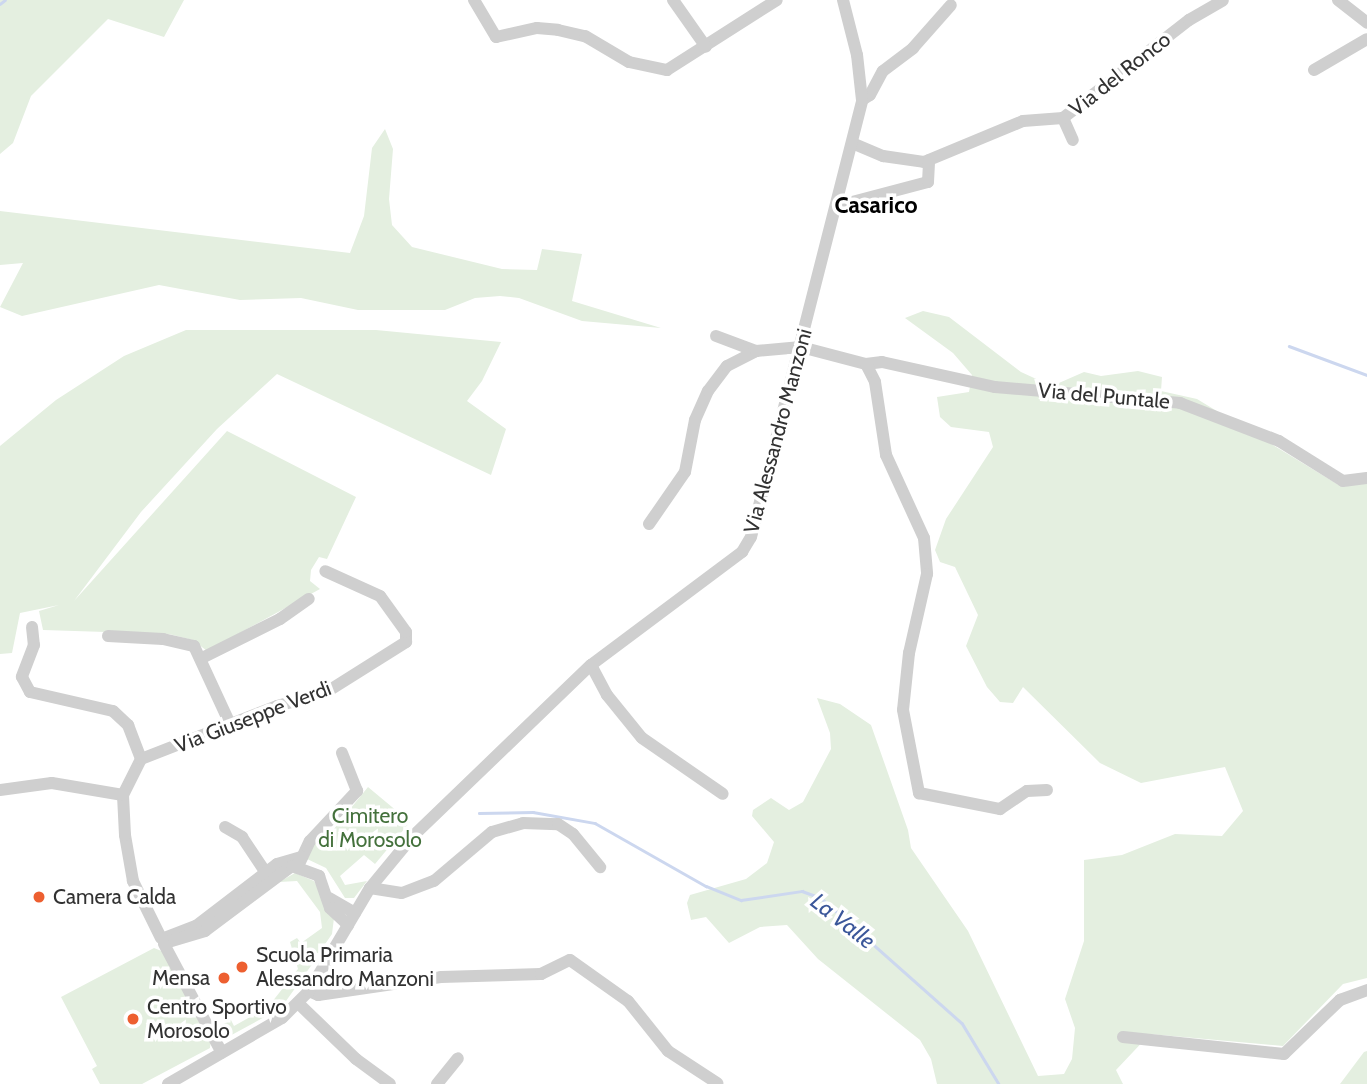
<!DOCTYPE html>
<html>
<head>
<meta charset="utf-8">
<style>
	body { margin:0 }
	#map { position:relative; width:1367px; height:1084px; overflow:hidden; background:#fff; font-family:Cabin,sans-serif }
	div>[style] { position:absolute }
	.green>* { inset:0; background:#e4efe0 }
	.stream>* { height:2.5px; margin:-1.25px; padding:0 1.25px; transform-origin:1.25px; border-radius:1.25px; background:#ccd7ef }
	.minor>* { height:12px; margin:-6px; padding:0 6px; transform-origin:6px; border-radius:6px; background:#cfcfcf }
	.dots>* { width:19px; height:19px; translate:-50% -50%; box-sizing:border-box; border:4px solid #fff; border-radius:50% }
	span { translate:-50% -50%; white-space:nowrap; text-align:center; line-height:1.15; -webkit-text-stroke:7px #fff; paint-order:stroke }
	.street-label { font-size:21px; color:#323232 }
	.park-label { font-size:21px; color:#44713c }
	.poi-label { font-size:21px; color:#323232 }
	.left { translate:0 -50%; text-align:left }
	.right { translate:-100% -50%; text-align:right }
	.neighbourhood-label { font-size:23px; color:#000; font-weight:700 }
	.water-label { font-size:23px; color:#3b579a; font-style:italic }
</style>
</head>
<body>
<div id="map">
	<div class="green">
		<div style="clip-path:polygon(0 0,184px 0,164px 37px,108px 19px,31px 96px,13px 143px,0 154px)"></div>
		<div style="clip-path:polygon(385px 129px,393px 149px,389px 199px,392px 225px,412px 247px,502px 269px,537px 270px,542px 249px,582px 254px,572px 301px,661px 328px,582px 321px,519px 298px,500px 296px,475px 298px,445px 310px,358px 310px,301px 298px,240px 300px,159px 285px,22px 316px,0 307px,23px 263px,0 265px,0 211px,350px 253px,364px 216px,372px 148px)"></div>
		<div style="clip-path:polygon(923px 311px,949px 317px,1021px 372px,1045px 383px,1052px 386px,1084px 372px,1101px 376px,1138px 371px,1162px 377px,1161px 391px,1197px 399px,1342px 487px,1367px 481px,1367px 978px,1343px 984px,1283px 1046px,1150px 1034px,1116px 1070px,1123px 1084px,937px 1084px,931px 1059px,920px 1040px,818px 959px,787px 925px,760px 927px,729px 943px,706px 917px,691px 920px,687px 903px,690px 895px,746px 879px,767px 863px,774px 842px,752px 816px,753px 810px,771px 798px,789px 810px,803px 802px,831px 749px,830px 733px,817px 698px,840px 704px,871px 725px,908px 830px,911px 848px,968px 931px,1038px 1076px,1064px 1074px,1072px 1059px,1075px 1028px,1065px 999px,1084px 941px,1084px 860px,1122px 855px,1175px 834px,1222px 836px,1243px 811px,1225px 767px,1141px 783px,1100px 763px,1023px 687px,1013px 703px,1000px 702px,987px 687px,966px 646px,978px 615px,955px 567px,940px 562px,935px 550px,946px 519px,993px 447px,989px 432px,951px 427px,940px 417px,937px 397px,969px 392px,972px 375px,953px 353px,905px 318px)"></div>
		<div style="clip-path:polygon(186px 330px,376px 330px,501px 342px,482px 381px,467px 401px,506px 429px,491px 475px,277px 374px,217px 429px,141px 512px,74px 601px,227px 431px,356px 497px,327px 559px,319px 557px,311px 570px,310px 581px,320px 589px,207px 651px,193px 640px,169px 634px,43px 630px,39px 611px,59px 605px,20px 613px,12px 653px,0 654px,0 446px,56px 400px,124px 356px)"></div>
		<div style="clip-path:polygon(368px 787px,410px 822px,375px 864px,364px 855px,340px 876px,345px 885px,367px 881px,354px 898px,345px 898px,326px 868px,305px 858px,319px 836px,325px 840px)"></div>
		<div style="clip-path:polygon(295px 873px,314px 881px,334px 918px,332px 934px,319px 953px,312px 953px,309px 959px,313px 963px,281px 1008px,226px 1038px,218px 1036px,214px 1029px,231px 1020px,234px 1026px,268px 1007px,298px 969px,290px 942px,297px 938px,301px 943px,322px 928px,320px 912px,297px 881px,279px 882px)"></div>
		<div style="clip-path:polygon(154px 948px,164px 952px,211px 1039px,210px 1048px,142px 1084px,100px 1084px,92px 1069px,97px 1066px,61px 997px)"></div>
		<div style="clip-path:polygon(1367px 1051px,1367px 1084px,1340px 1084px,1364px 1052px)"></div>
	</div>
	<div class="stream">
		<div style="left:0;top:4px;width:6px;rotate:-39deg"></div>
		<div style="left:1289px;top:346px;width:83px;rotate:20.4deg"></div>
		<div style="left:479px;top:813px;width:54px;rotate:-1.1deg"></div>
		<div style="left:533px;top:812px;width:63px;rotate:10.1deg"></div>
		<div style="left:595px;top:823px;width:128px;rotate:29.6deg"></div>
		<div style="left:706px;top:886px;width:38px;rotate:22deg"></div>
		<div style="left:741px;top:900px;width:62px;rotate:-8.4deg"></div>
		<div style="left:802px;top:891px;width:20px;rotate:20deg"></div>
		<div style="left:821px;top:898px;width:188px;rotate:41.6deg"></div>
		<div style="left:962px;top:1023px;width:71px;rotate:58.8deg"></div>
	</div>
	<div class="minor">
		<div style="left:474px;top:0;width:43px;rotate:59.3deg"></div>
		<div style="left:496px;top:37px;width:42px;rotate:-12.4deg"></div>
		<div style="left:537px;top:28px;width:21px;rotate:5deg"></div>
		<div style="left:558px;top:30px;width:28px;rotate:13deg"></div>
		<div style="left:585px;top:36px;width:51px;rotate:30.6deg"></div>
		<div style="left:629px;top:62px;width:39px;rotate:12deg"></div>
		<div style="left:667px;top:70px;width:130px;rotate:-32.5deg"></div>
		<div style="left:673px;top:0;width:57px;rotate:54.9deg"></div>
		<div style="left:1338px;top:0;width:37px;rotate:38deg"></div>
		<div style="left:1314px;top:70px;width:61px;rotate:-30.3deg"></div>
		<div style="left:862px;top:100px;width:9px;rotate:-32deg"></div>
		<div style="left:870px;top:95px;width:27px;rotate:-62deg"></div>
		<div style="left:883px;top:71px;width:38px;rotate:-37deg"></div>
		<div style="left:913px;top:48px;width:57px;rotate:-48.5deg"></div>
		<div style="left:1063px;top:118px;width:24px;rotate:66deg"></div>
		<div style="left:852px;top:143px;width:34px;rotate:23deg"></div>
		<div style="left:883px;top:156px;width:41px;rotate:8.3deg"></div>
		<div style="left:924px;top:162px;width:107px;rotate:-22.5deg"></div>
		<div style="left:1023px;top:121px;width:40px;rotate:-4.3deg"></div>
		<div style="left:1063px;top:118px;width:160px;rotate:-37.9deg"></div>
		<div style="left:1189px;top:20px;width:39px;rotate:-30deg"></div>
		<div style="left:837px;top:206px;width:94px;rotate:-14.8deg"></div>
		<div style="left:928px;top:182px;width:22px;rotate:-87deg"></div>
		<div style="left:716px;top:336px;width:43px;rotate:20.6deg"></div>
		<div style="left:866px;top:364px;width:16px;rotate:-7deg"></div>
		<div style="left:882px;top:362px;width:116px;rotate:12.5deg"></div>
		<div style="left:995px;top:387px;width:186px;rotate:4.9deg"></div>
		<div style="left:1180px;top:403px;width:106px;rotate:21deg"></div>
		<div style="left:1279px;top:441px;width:75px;rotate:32deg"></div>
		<div style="left:1343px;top:481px;width:24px;rotate:-7deg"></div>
		<div style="left:649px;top:524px;width:63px;rotate:-55.3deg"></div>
		<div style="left:685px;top:472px;width:53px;rotate:-79.1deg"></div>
		<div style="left:695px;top:420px;width:32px;rotate:-66deg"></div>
		<div style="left:708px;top:391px;width:31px;rotate:-53deg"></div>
		<div style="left:727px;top:366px;width:33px;rotate:-27deg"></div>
		<div style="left:756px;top:351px;width:45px;rotate:-5.1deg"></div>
		<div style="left:801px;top:347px;width:67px;rotate:14.7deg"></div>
		<div style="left:866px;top:364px;width:20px;rotate:63deg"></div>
		<div style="left:875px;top:382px;width:74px;rotate:81.4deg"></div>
		<div style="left:886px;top:455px;width:91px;rotate:65.4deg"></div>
		<div style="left:924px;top:538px;width:36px;rotate:85deg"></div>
		<div style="left:927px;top:574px;width:81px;rotate:102.8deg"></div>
		<div style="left:909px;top:653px;width:57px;rotate:96deg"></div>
		<div style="left:903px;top:710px;width:85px;rotate:79.1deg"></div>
		<div style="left:919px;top:793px;width:83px;rotate:11.2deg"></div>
		<div style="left:1000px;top:809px;width:32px;rotate:-34deg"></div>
		<div style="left:1027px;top:791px;width:20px;rotate:-3deg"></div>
		<div style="left:32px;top:627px;width:18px;rotate:84deg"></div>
		<div style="left:34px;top:645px;width:34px;rotate:111deg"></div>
		<div style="left:22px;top:677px;width:17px;rotate:62deg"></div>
		<div style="left:30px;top:692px;width:85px;rotate:12.9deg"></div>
		<div style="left:113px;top:711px;width:21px;rotate:43deg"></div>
		<div style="left:128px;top:725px;width:36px;rotate:69deg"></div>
		<div style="left:108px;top:636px;width:55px;rotate:3.1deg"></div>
		<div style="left:163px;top:639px;width:32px;rotate:13deg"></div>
		<div style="left:194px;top:646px;width:86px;rotate:65.2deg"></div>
		<div style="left:202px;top:658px;width:87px;rotate:-26.6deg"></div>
		<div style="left:280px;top:619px;width:35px;rotate:-35deg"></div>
		<div style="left:591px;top:665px;width:34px;rotate:62deg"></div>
		<div style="left:607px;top:695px;width:55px;rotate:50.9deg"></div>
		<div style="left:642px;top:738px;width:98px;rotate:34.7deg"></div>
		<div style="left:0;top:790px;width:52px;rotate:-7.7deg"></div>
		<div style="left:52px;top:783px;width:72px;rotate:9.6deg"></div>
		<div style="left:225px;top:827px;width:20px;rotate:30deg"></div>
		<div style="left:242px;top:837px;width:50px;rotate:56.3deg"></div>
		<div style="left:300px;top:862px;width:23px;rotate:-65deg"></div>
		<div style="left:310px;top:841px;width:69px;rotate:-46.8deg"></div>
		<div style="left:357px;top:791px;width:41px;rotate:-111.5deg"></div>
		<div style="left:370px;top:888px;width:32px;rotate:9deg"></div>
		<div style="left:402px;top:893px;width:34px;rotate:-21deg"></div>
		<div style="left:434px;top:881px;width:76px;rotate:-40.2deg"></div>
		<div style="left:492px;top:832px;width:32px;rotate:-16deg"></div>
		<div style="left:523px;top:823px;width:35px;rotate:2deg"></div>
		<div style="left:558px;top:824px;width:18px;rotate:34deg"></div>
		<div style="left:573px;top:834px;width:43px;rotate:50.7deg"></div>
		<div style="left:329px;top:898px;width:30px;rotate:30deg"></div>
		<div style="left:161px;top:938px;width:64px;rotate:-116.2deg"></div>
		<div style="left:133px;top:881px;width:47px;rotate:-99.9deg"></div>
		<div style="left:125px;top:835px;width:40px;rotate:-92.9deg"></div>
		<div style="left:123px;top:795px;width:40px;rotate:-63.4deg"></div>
		<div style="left:141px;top:759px;width:146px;rotate:-21.3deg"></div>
		<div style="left:277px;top:706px;width:50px;rotate:-15.2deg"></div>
		<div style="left:325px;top:693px;width:96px;rotate:-32.2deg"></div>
		<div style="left:406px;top:642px;width:10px;rotate:-90deg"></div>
		<div style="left:406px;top:632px;width:44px;rotate:-125.8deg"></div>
		<div style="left:380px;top:596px;width:60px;rotate:-155.6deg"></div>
		<div style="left:164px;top:938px;width:34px;rotate:-21deg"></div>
		<div style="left:196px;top:926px;width:102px;rotate:-37.4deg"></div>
		<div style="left:277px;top:864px;width:26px;rotate:-16deg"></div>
		<div style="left:165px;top:943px;width:42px;rotate:-16.7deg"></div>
		<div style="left:205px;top:931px;width:109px;rotate:-36.8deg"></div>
		<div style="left:292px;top:866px;width:29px;rotate:20deg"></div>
		<div style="left:319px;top:876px;width:34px;rotate:71deg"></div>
		<div style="left:330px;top:908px;width:25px;rotate:43deg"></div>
		<div style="left:164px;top:944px;width:123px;rotate:62deg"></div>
		<div style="left:309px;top:991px;width:10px;rotate:24deg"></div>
		<div style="left:318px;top:995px;width:124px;rotate:-8.3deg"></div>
		<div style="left:441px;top:977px;width:100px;rotate:-1.7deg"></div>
		<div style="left:541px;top:974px;width:32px;rotate:-26deg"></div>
		<div style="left:570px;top:960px;width:71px;rotate:35.3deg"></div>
		<div style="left:628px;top:1001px;width:64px;rotate:51.3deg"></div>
		<div style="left:668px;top:1051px;width:59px;rotate:33.1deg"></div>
		<div style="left:298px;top:1003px;width:81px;rotate:44deg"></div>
		<div style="left:356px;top:1059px;width:42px;rotate:36.3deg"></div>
		<div style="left:1123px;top:1037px;width:162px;rotate:6deg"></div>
		<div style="left:1284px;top:1054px;width:78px;rotate:-44deg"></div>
		<div style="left:1340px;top:1000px;width:29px;rotate:-20deg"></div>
		<div style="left:168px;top:1084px;width:132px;rotate:-30.1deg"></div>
		<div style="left:282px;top:1018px;width:38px;rotate:-45deg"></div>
		<div style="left:309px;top:991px;width:120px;rotate:-59.4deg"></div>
		<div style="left:370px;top:888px;width:66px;rotate:-50.5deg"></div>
		<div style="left:412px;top:837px;width:248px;rotate:-43.9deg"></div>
		<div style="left:591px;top:665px;width:189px;rotate:-36.8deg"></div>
		<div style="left:742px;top:552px;width:17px;rotate:-59deg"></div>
		<div style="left:751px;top:537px;width:451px;rotate:-75.7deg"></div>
		<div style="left:862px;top:100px;width:45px;rotate:-96.3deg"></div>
		<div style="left:857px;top:55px;width:57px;rotate:-104.3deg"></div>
		<div style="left:437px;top:1084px;width:33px;rotate:-51deg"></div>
	</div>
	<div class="dots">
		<div style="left:39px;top:897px;background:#ed5f30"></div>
		<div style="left:242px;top:967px;background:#ed5f30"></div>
		<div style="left:224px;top:978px;background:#ed5f30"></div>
		<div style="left:133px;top:1019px;background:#ed5f30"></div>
	</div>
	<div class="street-label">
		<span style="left:1120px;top:74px;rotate:-38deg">Via del Ronco</span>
		<span style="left:1104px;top:396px;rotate:5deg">Via del Puntale</span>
		<span style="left:778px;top:431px;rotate:-75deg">Via Alessandro Manzoni</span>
		<span style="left:253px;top:717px;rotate:-21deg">Via Giuseppe Verdi</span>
	</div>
	<div class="park-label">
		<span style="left:370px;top:828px">Cimitero<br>di Morosolo</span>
	</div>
	<div class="poi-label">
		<span class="left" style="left:53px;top:897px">Camera Calda</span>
		<span class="left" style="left:256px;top:967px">Scuola Primaria<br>Alessandro Manzoni</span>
		<span class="right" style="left:210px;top:978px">Mensa</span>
		<span class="left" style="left:147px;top:1019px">Centro Sportivo<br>Morosolo</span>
	</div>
	<div class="neighbourhood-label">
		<span style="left:876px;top:205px">Casarico</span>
	</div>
	<div class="water-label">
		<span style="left:843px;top:921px;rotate:38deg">La Valle</span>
	</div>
</div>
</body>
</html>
